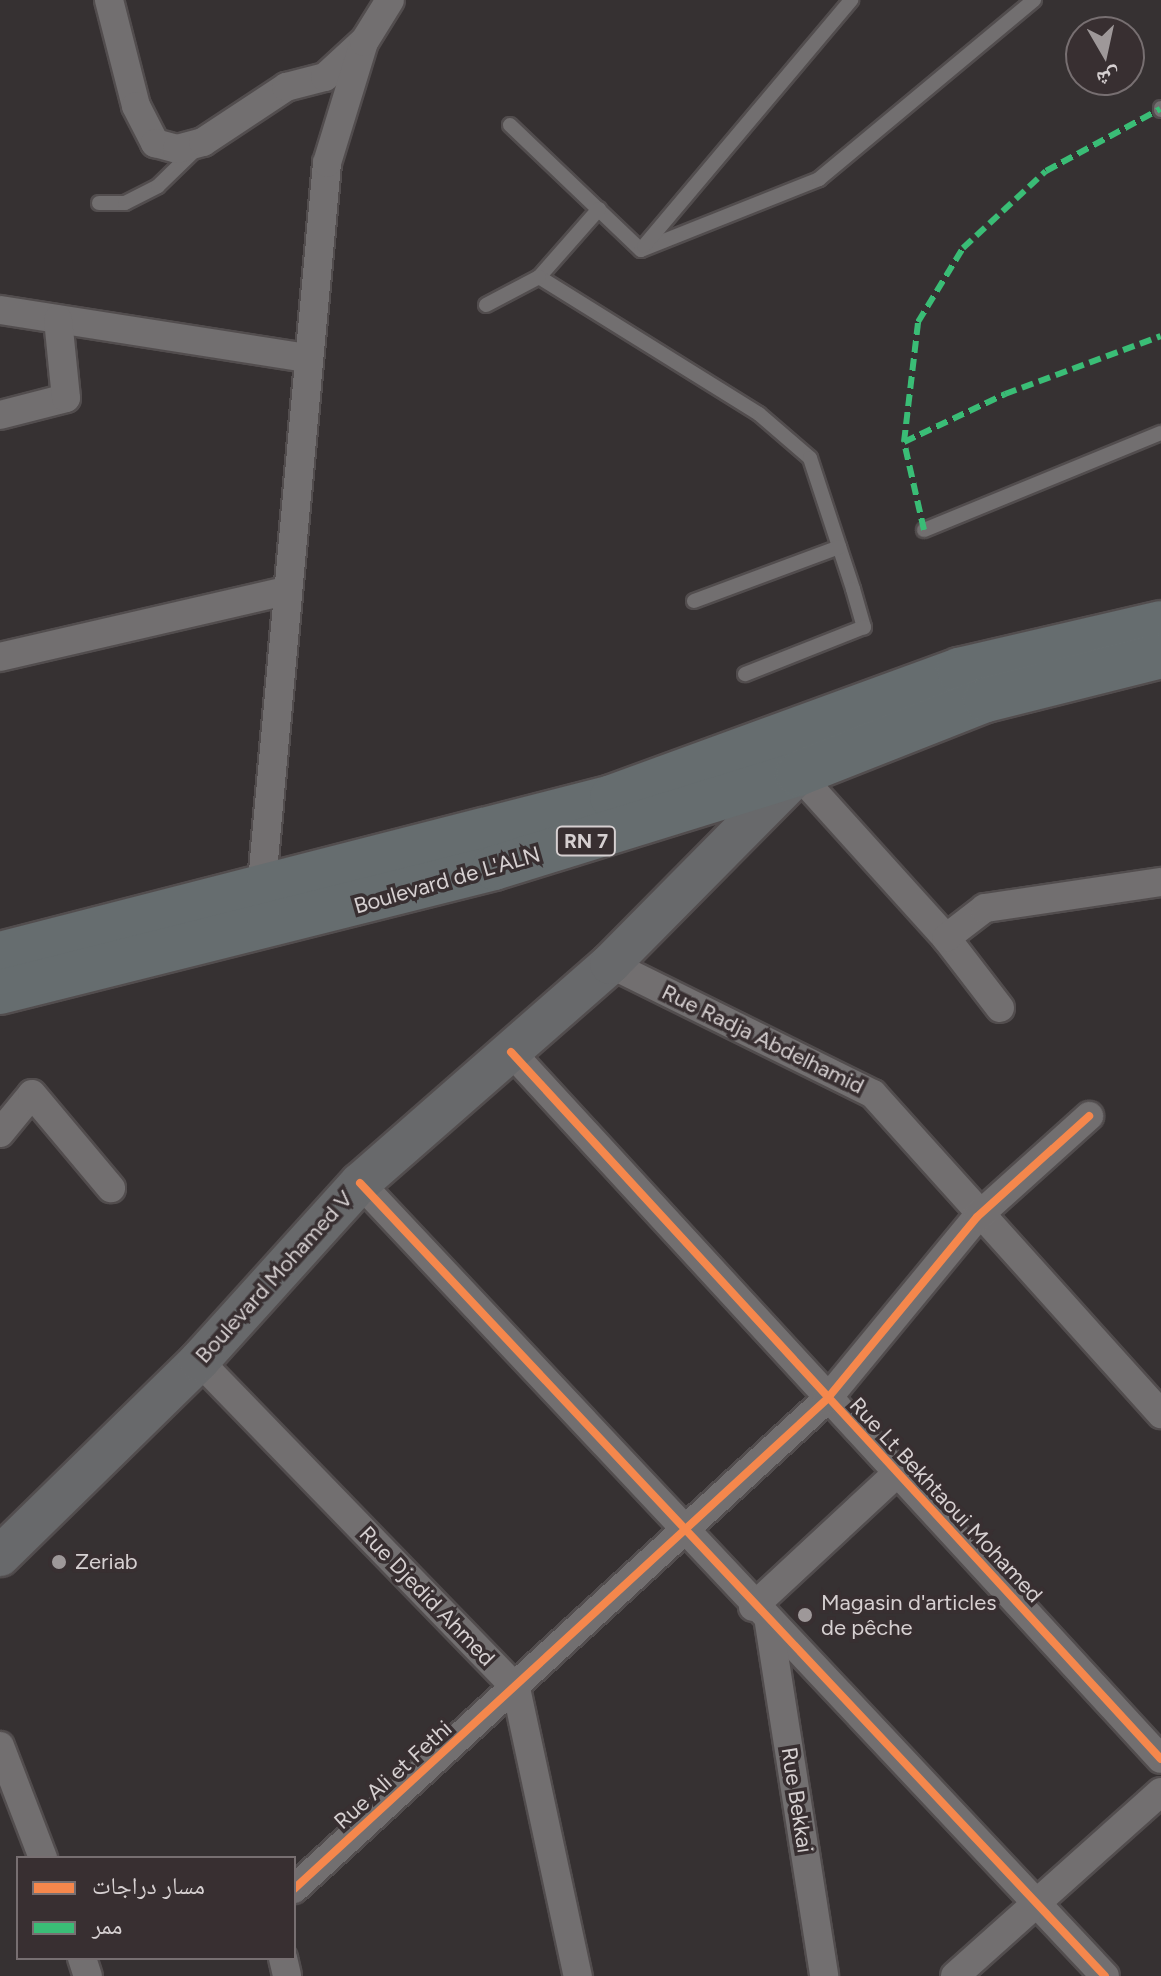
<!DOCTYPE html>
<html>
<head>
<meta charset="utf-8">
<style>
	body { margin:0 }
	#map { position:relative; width:1161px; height:1976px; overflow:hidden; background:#363132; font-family:Figtree,"Noto Naskh Arabic",sans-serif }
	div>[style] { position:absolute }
	.roads { filter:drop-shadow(2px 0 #524d4e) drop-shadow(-2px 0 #524d4e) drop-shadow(0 2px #524d4e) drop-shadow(0 -2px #524d4e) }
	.service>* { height:14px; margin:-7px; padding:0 7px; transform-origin:7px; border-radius:7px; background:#726f70 }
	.minor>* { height:28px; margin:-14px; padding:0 14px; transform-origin:14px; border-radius:14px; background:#726f70 }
	.secondary>* { height:40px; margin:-20px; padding:0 20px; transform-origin:20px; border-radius:20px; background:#68696b }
	.primary>* { height:44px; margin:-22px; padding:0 22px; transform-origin:22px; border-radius:22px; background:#666d6f }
	.quiet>* { height:6px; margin-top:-3px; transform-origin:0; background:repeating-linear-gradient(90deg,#3abd76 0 12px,transparent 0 18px) }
	.cycleway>* { height:8px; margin:-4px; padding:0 4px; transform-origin:4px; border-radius:4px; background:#f5874c }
	.dots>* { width:22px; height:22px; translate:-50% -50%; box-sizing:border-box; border:4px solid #382f31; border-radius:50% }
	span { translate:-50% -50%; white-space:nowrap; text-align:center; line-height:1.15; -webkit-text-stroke:7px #382f31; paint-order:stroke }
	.shield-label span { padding:2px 6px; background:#382f31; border:2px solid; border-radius:6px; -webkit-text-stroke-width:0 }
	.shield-label { font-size:20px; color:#d6d0d1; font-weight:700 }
	.street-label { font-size:22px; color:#d6d0d1 }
	.poi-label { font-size:22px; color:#d6d0d1 }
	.left { translate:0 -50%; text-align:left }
	.legend { position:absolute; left:16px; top:1856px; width:280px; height:104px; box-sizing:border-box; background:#382f31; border:2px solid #776f71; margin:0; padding:10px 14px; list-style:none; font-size:24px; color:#d6d0d1 }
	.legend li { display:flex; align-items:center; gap:16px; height:40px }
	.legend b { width:40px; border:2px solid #776f71 }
	.north { position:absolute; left:1065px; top:16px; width:80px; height:80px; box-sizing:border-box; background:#382f31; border:2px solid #776f71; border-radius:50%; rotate:171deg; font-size:22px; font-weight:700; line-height:32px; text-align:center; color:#d6d0d1 }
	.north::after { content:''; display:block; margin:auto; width:28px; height:36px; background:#9e9899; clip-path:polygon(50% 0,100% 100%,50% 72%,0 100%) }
</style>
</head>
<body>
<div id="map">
	<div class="roads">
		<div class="service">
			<div style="left:1161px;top:108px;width:2px;rotate:90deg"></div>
			<div style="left:510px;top:125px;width:181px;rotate:43.7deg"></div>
			<div style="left:641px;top:250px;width:192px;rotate:-21.7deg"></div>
			<div style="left:819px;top:179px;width:280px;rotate:-39.8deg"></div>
			<div style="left:99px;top:203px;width:26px"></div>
			<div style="left:125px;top:203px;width:37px;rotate:-27deg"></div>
			<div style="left:158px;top:186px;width:50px;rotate:-44.2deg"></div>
			<div style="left:599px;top:209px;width:91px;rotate:131.4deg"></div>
			<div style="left:539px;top:277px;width:259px;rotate:31.9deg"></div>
			<div style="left:759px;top:414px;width:67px;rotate:40.8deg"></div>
			<div style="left:810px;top:458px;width:138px;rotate:71.8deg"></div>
			<div style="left:853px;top:589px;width:40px;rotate:74deg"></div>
			<div style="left:864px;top:627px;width:128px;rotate:158.4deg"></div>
			<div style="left:644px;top:246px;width:322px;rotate:-49.9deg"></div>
			<div style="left:486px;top:305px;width:60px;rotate:-27.8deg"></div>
			<div style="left:924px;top:530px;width:256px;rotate:-22.3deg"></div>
			<div style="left:694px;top:601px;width:155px;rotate:-20.4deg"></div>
		</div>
		<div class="minor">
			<div style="left:109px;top:0;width:109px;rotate:75.7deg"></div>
			<div style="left:136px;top:106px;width:42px;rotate:62.8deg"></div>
			<div style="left:155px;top:143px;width:23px;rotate:15deg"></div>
			<div style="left:177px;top:149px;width:27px;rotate:-15deg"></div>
			<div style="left:203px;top:142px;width:100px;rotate:-33.5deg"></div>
			<div style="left:286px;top:87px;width:40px;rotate:-14.4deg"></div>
			<div style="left:325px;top:77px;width:52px;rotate:-42.6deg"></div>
			<div style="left:0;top:310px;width:310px;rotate:8.9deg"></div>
			<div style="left:0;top:415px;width:68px;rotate:-14.4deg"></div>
			<div style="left:66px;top:398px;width:79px;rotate:-95.8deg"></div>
			<div style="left:0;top:657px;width:294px;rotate:-13deg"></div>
			<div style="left:798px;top:774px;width:221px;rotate:47.9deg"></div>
			<div style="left:261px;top:893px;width:733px;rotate:-84.83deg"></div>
			<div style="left:327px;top:163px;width:127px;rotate:-73deg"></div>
			<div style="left:364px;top:42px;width:49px;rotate:-58.2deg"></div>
			<div style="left:610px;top:964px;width:293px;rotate:26.3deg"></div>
			<div style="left:873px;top:1094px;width:431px;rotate:48deg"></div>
			<div style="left:1000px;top:1008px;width:88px;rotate:-127.6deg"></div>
			<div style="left:946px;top:938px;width:49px;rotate:-37.6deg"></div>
			<div style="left:985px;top:908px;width:178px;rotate:-8.4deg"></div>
			<div style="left:511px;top:1052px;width:960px;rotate:47.41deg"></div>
			<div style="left:0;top:1133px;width:50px;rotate:-50.6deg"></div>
			<div style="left:32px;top:1094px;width:123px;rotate:50deg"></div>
			<div style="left:360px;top:1183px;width:1088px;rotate:46.79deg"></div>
			<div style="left:199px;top:1361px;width:455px;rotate:45.9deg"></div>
			<div style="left:516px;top:1688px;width:295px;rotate:77.9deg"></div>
			<div style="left:753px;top:1607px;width:195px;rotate:-42.9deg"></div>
			<div style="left:769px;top:1623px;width:357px;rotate:81.1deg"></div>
			<div style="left:0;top:1746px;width:120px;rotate:69deg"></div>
			<div style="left:294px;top:1889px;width:724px;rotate:-42.59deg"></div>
			<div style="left:827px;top:1399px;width:236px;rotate:-50.5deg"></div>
			<div style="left:977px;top:1217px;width:151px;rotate:-42deg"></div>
			<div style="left:82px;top:1958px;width:19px;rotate:72deg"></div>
			<div style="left:283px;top:1958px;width:18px;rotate:77deg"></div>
			<div style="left:955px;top:1976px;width:276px;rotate:-41.8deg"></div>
		</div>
		<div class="secondary">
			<div style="left:0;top:1556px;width:279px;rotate:-44.4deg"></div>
			<div style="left:199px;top:1361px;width:240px;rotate:-47.9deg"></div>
			<div style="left:360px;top:1183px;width:332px;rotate:-41.2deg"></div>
			<div style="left:610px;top:964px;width:267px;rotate:-45.3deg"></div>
		</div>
		<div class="primary">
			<div style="left:0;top:954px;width:632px;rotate:-14.39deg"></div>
			<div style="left:612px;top:797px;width:370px;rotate:-20.1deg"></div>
			<div style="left:959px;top:670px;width:207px;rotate:-13.1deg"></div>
			<div style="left:0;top:992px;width:509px;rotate:-14.09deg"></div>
			<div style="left:494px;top:868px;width:318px;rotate:-17.2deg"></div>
			<div style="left:798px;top:774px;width:202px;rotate:-21.5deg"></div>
			<div style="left:986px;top:700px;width:180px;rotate:-14.1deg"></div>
		</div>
	</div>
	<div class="quiet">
		<div style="left:904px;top:442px;width:121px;rotate:-83.3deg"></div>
		<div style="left:918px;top:322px;width:87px;rotate:-58.7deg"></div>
		<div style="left:963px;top:248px;width:113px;rotate:-42.9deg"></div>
		<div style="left:1046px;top:171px;width:130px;rotate:-28.5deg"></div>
		<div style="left:924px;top:530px;width:90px;rotate:-102.8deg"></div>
		<div style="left:904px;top:442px;width:112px;rotate:-25.4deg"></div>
		<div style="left:1005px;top:394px;width:166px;rotate:-20.4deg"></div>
	</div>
	<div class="cycleway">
		<div style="left:511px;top:1052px;width:960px;rotate:47.41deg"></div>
		<div style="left:360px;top:1183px;width:1088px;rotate:46.79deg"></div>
		<div style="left:294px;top:1889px;width:724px;rotate:-42.59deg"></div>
		<div style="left:827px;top:1399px;width:236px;rotate:-50.5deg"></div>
		<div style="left:977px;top:1217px;width:151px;rotate:-42deg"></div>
	</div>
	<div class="dots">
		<div style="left:59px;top:1562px;background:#9e9899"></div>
		<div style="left:805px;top:1615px;background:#9e9899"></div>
	</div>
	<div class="shield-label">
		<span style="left:586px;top:841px">RN 7</span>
	</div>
	<div class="street-label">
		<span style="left:447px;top:880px;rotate:-16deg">Boulevard de L'ALN</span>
		<span style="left:763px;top:1039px;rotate:26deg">Rue Radja Abdelhamid</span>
		<span style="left:274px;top:1277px;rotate:-48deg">Boulevard Mohamed V</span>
		<span style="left:946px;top:1500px;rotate:47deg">Rue Lt Bekhtaoui Mohamed</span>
		<span style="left:427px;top:1596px;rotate:46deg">Rue Djedid Ahmed</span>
		<span style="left:393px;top:1775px;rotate:-42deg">Rue Ali et Fethi</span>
		<span style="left:797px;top:1800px;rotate:81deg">Rue Bekkai</span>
	</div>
	<div class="poi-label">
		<span class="left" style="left:75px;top:1562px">Zeriab</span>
		<span class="left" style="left:821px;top:1615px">Magasin d'articles<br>de pêche</span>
	</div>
	<ul class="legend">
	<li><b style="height:10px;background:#f5874c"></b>مسار دراجات</li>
	<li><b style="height:10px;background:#3abd76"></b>ممر</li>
	</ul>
	<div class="north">ش</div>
</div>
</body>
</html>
